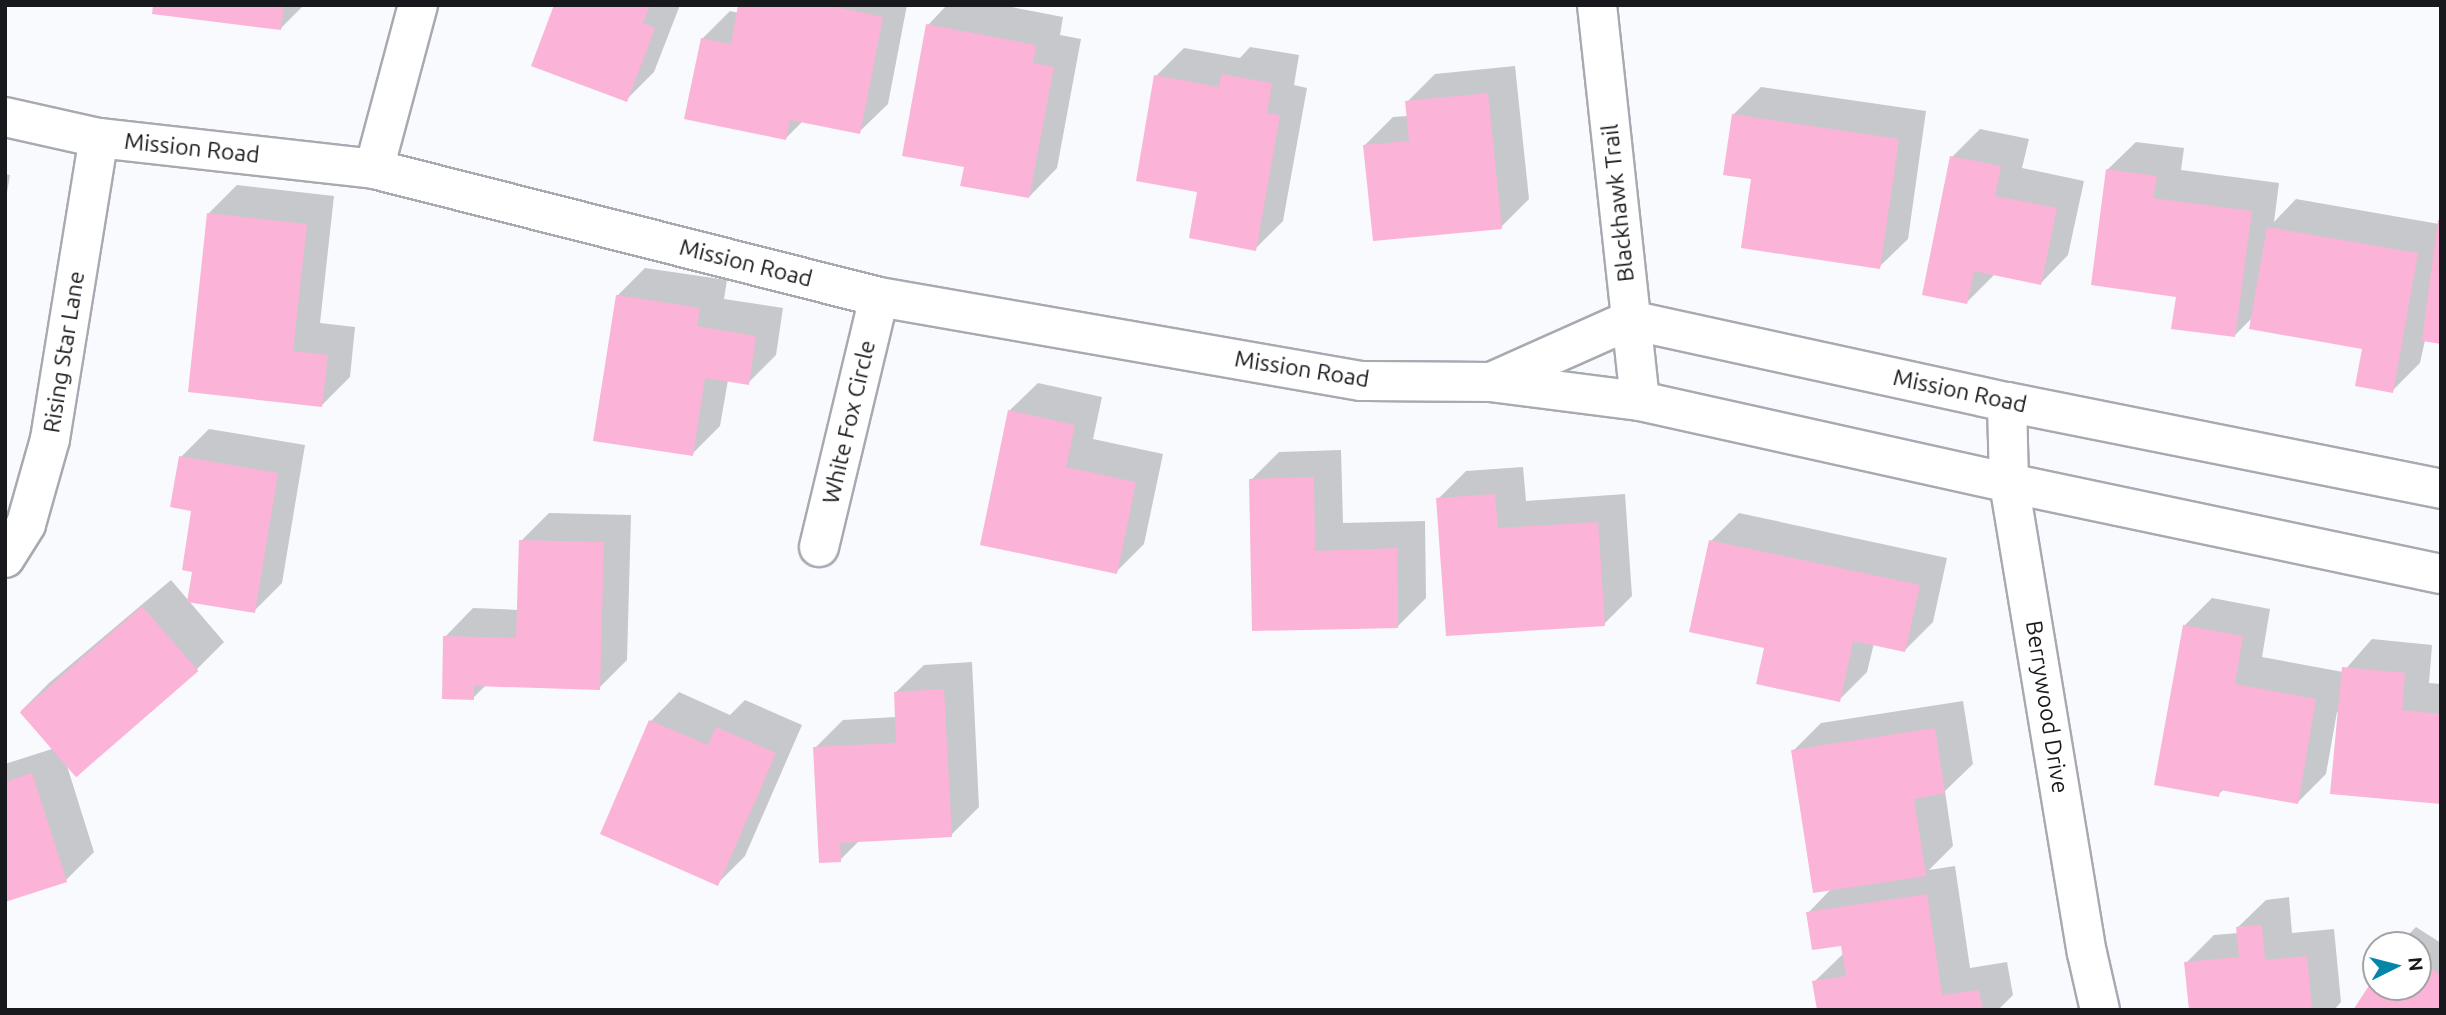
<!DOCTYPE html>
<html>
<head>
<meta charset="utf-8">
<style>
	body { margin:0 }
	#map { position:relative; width:2446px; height:1015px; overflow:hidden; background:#f9fafe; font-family:Ubuntu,sans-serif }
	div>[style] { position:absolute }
	.shadow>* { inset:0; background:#0003 }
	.building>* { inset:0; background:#fcb3d8; transform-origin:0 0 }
	.roads { filter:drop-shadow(2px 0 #a8aab2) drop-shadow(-2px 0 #a8aab2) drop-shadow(0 2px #a8aab2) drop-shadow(0 -2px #a8aab2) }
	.minor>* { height:38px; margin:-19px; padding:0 19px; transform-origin:19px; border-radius:19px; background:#fff }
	span { translate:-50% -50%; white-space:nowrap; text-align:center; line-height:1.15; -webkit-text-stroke:6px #fff; paint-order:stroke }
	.street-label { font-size:23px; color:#18191c }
	.frame { position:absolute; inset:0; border:7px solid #18191c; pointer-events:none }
	.north { position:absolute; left:2362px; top:931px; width:70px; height:70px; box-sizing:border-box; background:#fff; border:2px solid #a3a3a4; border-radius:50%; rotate:84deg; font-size:19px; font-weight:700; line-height:28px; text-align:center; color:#18191c }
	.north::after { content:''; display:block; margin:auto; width:24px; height:32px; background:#0486a9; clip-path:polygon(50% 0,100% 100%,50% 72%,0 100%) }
</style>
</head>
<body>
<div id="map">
	<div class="shadow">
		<div style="clip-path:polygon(155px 5px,304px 5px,281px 28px)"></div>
		<div style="clip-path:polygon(556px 5px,680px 5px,654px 72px,626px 100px)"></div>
		<div style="clip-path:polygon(740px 5px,907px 5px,888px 104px,859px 132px,803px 121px,786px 138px,702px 39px,730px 11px,739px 13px)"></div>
		<div style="clip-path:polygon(947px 5px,1001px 5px,1063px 17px,1060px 35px,1081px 39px,1057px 168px,1029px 197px,966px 166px,928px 25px)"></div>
		<div style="clip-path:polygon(1250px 47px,1299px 55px,1294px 85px,1307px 88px,1283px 221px,1255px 249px,1199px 190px,1156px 76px,1184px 48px,1240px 58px)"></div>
		<div style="clip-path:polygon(1515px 66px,1529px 199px,1501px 227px,1365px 145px,1393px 117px,1408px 116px,1407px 102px,1435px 74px)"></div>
		<div style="clip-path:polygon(1761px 87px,1926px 111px,1908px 239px,1879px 267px,1753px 177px,1733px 115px)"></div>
		<div style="clip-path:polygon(1980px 129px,2029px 139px,2022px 168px,2084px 181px,2068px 255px,2040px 284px,1995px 274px,1967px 302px,1952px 157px)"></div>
		<div style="clip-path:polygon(2136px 142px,2184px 148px,2181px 170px,2279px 183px,2274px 222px,2296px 199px,2439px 224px,2441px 220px,2441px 342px,2425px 340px,2420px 363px,2392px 391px,2364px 348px,2252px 318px,2235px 335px,2177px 295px,2107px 170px)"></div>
		<div style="clip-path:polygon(5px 174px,10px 175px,5px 204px)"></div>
		<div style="clip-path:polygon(237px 185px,334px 196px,320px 323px,355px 327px,350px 377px,322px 405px,209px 213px)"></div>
		<div style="clip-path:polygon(645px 268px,727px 280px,724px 299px,783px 308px,776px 355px,748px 383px,728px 380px,720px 426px,692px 454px,617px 296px)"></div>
		<div style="clip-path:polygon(1038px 383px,1102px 397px,1093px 439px,1163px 454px,1144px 544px,1116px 572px,1009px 411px)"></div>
		<div style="clip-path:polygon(209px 429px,305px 445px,282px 583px,254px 611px,194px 571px,193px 509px,181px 457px)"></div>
		<div style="clip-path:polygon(1341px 450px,1343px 523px,1425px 521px,1426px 598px,1398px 626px,1254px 629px,1251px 480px,1279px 452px)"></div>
		<div style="clip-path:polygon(1523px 467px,1526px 501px,1625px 494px,1632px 596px,1604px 624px,1438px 499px,1466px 471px)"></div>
		<div style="clip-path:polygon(549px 513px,631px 515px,627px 660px,599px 688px,487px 684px,473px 698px,445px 637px,473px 608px,519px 610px,521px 541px)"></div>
		<div style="clip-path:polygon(1739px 513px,1947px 558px,1933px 622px,1905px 650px,1874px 643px,1867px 672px,1839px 700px,1711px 541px)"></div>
		<div style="clip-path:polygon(171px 580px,224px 642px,196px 670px,67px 766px,94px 852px,66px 880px,5px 900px,5px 764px,52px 749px,21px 711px,49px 683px)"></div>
		<div style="clip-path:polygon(2212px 598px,2270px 609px,2262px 657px,2343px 672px,2372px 639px,2432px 645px,2429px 683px,2441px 684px,2441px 802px,2337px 712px,2326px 774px,2298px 802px,2224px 789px,2218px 795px,2184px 626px)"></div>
		<div style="clip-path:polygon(972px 662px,979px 807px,951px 835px,860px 840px,840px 860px,815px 748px,843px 720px,896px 717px,895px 693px,924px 665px)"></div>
		<div style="clip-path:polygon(679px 692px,730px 715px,745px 700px,802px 725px,745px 856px,717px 884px,602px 833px,651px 721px)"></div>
		<div style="clip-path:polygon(1963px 701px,1973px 764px,1945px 791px,1953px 846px,1929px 870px,1955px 866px,1970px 968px,2007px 962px,2013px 995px,1998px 1010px,1818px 1010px,1814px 982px,1844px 953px,1842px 944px,1808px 913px,1832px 888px,1793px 751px,1821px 723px)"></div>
		<div style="clip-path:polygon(2289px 897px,2292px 933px,2334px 929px,2341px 1002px,2334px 1010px,2191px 1010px,2186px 963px,2214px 935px,2238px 933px,2237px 928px,2266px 900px)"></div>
		<div style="clip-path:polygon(2416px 927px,2441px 943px,2441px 1010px,2355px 1010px,2376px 978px,2376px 987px,2418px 987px,2418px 945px,2398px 945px)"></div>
	</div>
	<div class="building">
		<div style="clip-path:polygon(153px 5px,284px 5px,281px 30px,152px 14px)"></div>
		<div style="clip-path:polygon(554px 5px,650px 5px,643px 23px,655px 28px,627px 102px,531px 66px)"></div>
		<div style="clip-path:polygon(738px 5px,827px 5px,883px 17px,860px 134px,790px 120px,786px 140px,684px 119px,701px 38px,731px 44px)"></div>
		<div style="clip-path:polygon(926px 24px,1036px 45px,1033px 63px,1054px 67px,1029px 198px,960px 186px,964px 167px,902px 156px)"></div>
		<div style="clip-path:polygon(1221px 74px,1272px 83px,1267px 113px,1280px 115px,1256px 251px,1189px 238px,1197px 192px,1136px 181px,1154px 75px,1219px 87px)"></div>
		<div style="clip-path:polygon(1488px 93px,1502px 229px,1373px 241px,1363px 145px,1409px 141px,1405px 101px)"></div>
		<div style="clip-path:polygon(1732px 114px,1899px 139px,1880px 269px,1741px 248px,1751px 179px,1723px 175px)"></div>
		<div style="clip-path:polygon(1950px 156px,2001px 166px,1995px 196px,2057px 208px,2041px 285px,1974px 271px,1967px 304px,1922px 295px)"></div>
		<div style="clip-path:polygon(2106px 169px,2157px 176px,2153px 198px,2252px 211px,2235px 337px,2171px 329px,2176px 297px,2091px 285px)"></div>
		<div style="clip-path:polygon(207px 213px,307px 224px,293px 351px,328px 355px,322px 407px,188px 392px)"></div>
		<div style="clip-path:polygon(2438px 220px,2441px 220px,2441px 344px,2422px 341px)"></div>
		<div style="clip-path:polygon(2267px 227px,2418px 253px,2393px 393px,2355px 386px,2362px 349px,2249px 329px)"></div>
		<div style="clip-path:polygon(616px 295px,700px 308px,697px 326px,756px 336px,749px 385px,705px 378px,693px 456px,593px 441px)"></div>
		<div style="clip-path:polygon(1008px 410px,1075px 425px,1066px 467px,1136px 482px,1117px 574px,980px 545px)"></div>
		<div style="clip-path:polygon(179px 456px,278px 473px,255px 613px,187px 602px,192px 572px,182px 570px,191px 511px,170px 507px)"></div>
		<div style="clip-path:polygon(1314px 477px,1315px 551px,1397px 548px,1398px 628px,1252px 631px,1249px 479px)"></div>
		<div style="clip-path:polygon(1495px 494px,1498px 528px,1598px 522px,1605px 626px,1446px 636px,1436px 498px)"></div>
		<div style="clip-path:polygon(519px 540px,604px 542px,600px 690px,474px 686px,474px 700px,442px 699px,443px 636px,516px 638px)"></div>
		<div style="clip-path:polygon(1709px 540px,1920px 585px,1905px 652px,1853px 641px,1840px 702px,1756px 684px,1764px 648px,1689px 632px)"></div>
		<div style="left:142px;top:606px;width:86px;height:162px;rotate:49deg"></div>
		<div style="clip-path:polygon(2183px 625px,2243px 636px,2235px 684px,2316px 699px,2298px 804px,2220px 790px,2219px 797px,2154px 785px)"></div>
		<div style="clip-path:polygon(2342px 667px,2405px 673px,2402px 710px,2441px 714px,2441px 804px,2330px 794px)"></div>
		<div style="clip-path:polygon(944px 689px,952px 837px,840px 843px,841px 862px,819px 863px,813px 747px,896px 743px,894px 692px)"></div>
		<div style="clip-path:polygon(649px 720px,708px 745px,716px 727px,776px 753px,718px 886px,600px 834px)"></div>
		<div style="clip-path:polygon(1935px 728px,1945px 793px,1914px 799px,1926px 876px,1813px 893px,1791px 750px)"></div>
		<div style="clip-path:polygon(32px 773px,67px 882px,5px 902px,5px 782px)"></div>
		<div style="clip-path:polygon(1927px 894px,1942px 995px,1979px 990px,1983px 1010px,1817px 1010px,1812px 981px,1846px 976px,1841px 946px,1812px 950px,1806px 912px)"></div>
		<div style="clip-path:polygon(2262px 925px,2265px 960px,2307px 956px,2312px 1010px,2189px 1010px,2184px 962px,2239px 957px,2236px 927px)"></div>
		<div style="clip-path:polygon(2418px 961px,2441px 975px,2441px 1010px,2353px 1010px,2376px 975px,2376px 987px,2418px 987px)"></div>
	</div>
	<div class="roads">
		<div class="minor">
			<div style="left:1597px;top:5px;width:398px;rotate:83.8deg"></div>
			<div style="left:5px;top:117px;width:96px;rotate:12.6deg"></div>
			<div style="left:99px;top:138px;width:277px;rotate:6.4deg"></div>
			<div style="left:374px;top:169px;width:521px;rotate:14.22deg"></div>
			<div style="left:879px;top:297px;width:489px;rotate:9.9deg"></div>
			<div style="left:1361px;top:381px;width:130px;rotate:0.4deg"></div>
			<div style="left:1491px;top:382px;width:150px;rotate:7.3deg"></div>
			<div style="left:1640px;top:401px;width:378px;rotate:12.5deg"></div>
			<div style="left:2009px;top:483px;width:441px;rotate:11.9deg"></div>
			<div style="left:374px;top:169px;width:170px;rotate:-75deg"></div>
			<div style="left:1491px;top:382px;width:152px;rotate:-24deg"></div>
			<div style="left:1630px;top:320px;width:386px;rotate:12.3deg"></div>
			<div style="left:2007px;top:402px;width:443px;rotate:11.3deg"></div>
			<div style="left:2007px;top:402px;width:81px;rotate:88.6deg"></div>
			<div style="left:2009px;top:483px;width:476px;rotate:80.6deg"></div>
			<div style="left:2087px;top:953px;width:58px;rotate:77.2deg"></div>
			<div style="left:819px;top:547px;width:257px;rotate:-76.5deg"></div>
			<div style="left:5px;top:558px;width:40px;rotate:-58deg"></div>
			<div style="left:26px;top:524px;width:88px;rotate:-74.2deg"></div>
			<div style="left:50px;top:439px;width:305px;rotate:-80.8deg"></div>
		</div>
	</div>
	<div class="street-label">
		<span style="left:192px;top:148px;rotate:6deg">Mission Road</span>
		<span style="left:1618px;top:203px;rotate:-96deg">Blackhawk Trail</span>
		<span style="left:746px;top:263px;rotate:14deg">Mission Road</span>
		<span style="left:64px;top:352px;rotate:-81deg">Rising Star Lane</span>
		<span style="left:1302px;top:369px;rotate:9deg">Mission Road</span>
		<span style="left:1960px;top:391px;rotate:12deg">Mission Road</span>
		<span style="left:849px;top:422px;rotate:-77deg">White Fox Circle</span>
		<span style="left:2047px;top:707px;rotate:81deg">Berrywood Drive</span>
	</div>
	<div class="frame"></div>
	<div class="north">N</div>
</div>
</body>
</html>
